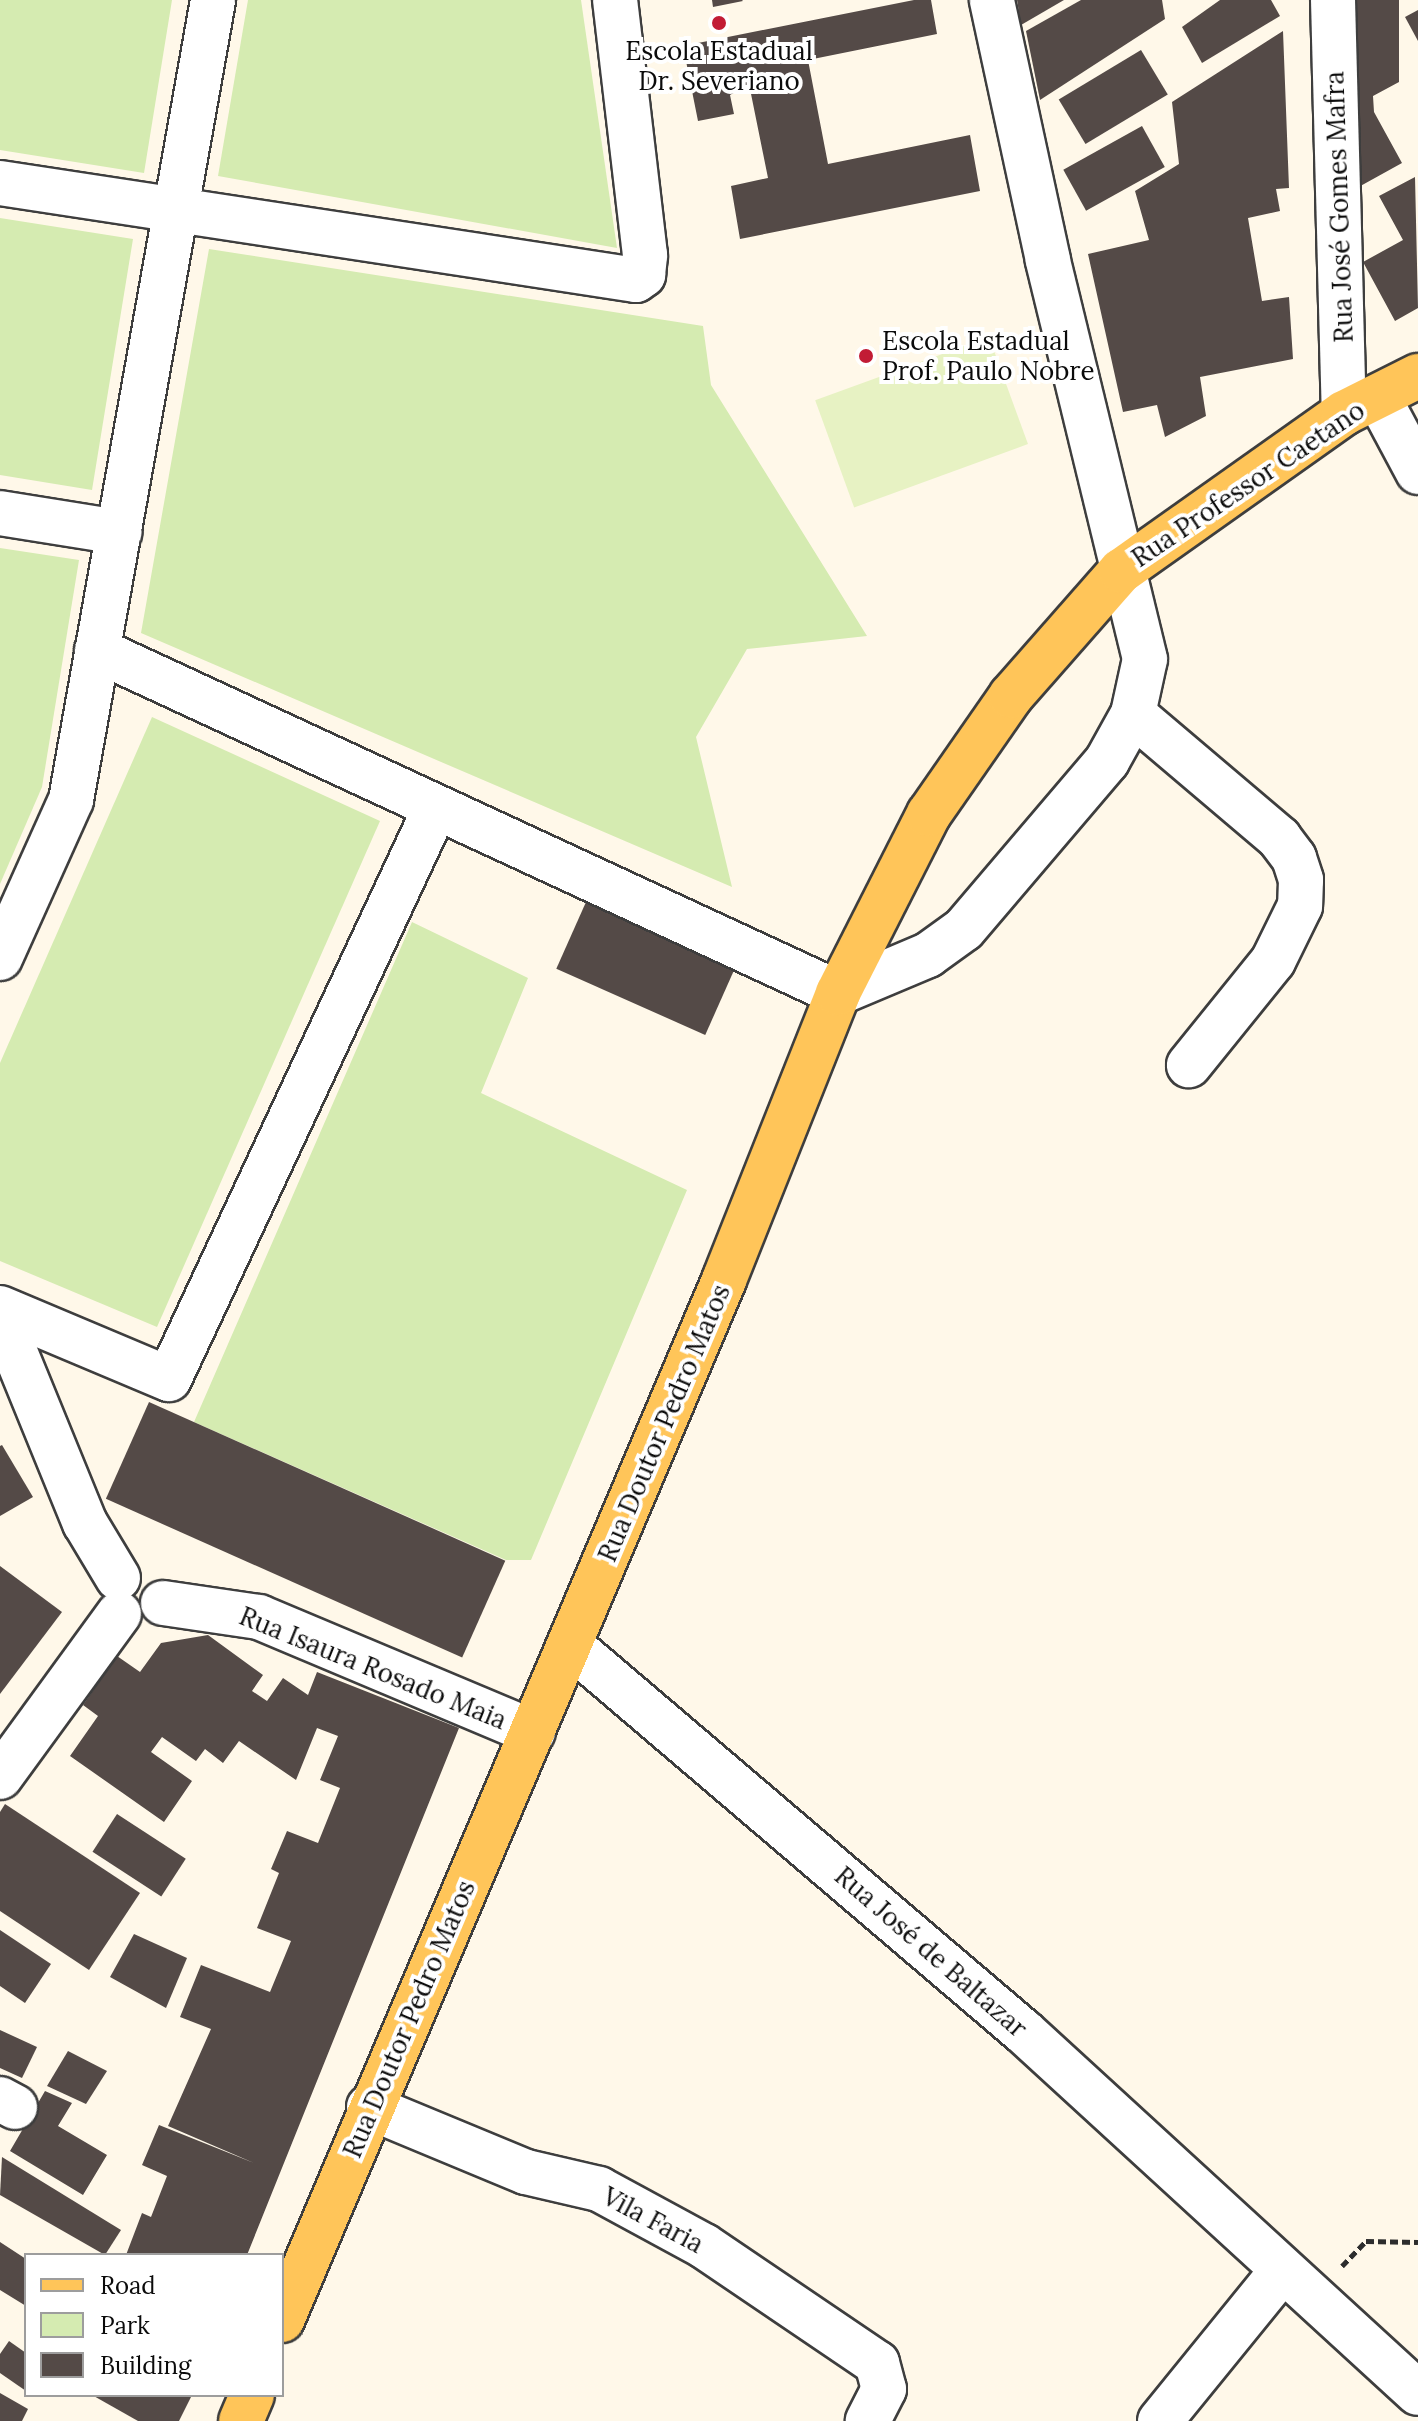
<!DOCTYPE html>
<html>
<head>
<meta charset="utf-8">
<style>
	body { margin:0 }
	#map { position:relative; width:1418px; height:2421px; overflow:hidden; background:#fff8e9; font-family:Lora,serif }
	div>[style] { position:absolute }
	.green>* { inset:0; background:#d5ebb1 }
	.pitch>* { inset:0; background:#e7f2c3; transform-origin:0 0 }
	.building>* { inset:0; background:#544a47; transform-origin:0 0 }
	.path>* { height:5px; margin-top:-2.5px; transform-origin:0; background:repeating-linear-gradient(90deg,#2d2d2d 0 8px,transparent 0 12px) }
	.roads { filter:drop-shadow(2px 0 #3e3e3e) drop-shadow(-2px 0 #3e3e3e) drop-shadow(0 2px #3e3e3e) drop-shadow(0 -2px #3e3e3e) }
	.minor>* { height:44px; margin:-22px; padding:0 22px; transform-origin:22px; border-radius:22px; background:#fff }
	.major>* { height:44px; margin:-22px; padding:0 22px; transform-origin:22px; border-radius:22px; background:#ffc559 }
	.dots>* { width:22px; height:22px; translate:-50% -50%; box-sizing:border-box; border:4px solid #fff; border-radius:50% }
	span { translate:-50% -50%; white-space:nowrap; text-align:center; line-height:1.15; -webkit-text-stroke:8px #fff; paint-order:stroke }
	.poi-label { font-size:26px; color:#0b0b0b }
	.left { translate:0 -50%; text-align:left }
	.street-label { font-size:26px; color:#0b0b0b }
	.legend { position:absolute; left:24px; top:2253px; width:260px; height:144px; box-sizing:border-box; background:#fff; border:2px solid #9d9d9d; margin:0; padding:10px 14px; list-style:none; font-size:24px; color:#0b0b0b }
	.legend li { display:flex; align-items:center; gap:16px; height:40px }
	.legend b { width:40px; border:2px solid #9d9d9d }
</style>
</head>
<body>
<div id="map">
	<div class="green">
		<div style="clip-path:polygon(0 0,172px 0,144px 173px,0 150px)"></div>
		<div style="clip-path:polygon(248px 0,581px 0,617px 248px,218px 176px)"></div>
		<div style="clip-path:polygon(0 218px,133px 239px,92px 490px,0 475px)"></div>
		<div style="clip-path:polygon(209px 249px,703px 326px,711px 385px,867px 636px,747px 649px,696px 737px,732px 887px,141px 633px)"></div>
		<div style="clip-path:polygon(0 548px,79px 560px,42px 787px,0 884px)"></div>
		<div style="clip-path:polygon(152px 717px,380px 821px,157px 1327px,0 1261px,0 1063px)"></div>
		<div style="clip-path:polygon(412px 922px,528px 978px,481px 1093px,687px 1190px,531px 1560px,506px 1560px,194px 1422px)"></div>
	</div>
	<div class="pitch">
		<div style="left:989px;top:337px;width:114px;height:185px;rotate:70deg"></div>
	</div>
	<div class="building">
		<div style="clip-path:polygon(712px 0,742px 0,743px 1px,713px 7px)"></div>
		<div style="clip-path:polygon(914px 0,931px 0,937px 34px,808px 60px,828px 164px,970px 135px,980px 191px,740px 239px,731px 186px,768px 178px,749px 84px,730px 95px,734px 114px,698px 121px,683px 46px)"></div>
		<div style="clip-path:polygon(1017px 0,1064px 0,1021px 25px)"></div>
		<div style="clip-path:polygon(1081px 0,1162px 0,1165px 19px,1040px 100px,1026px 31px)"></div>
		<div style="clip-path:polygon(1220px 0,1271px 0,1280px 16px,1202px 63px,1182px 27px)"></div>
		<div style="clip-path:polygon(1351px 0,1399px 0,1399px 82px,1373px 96px,1374px 112px,1402px 163px,1355px 189px)"></div>
		<div style="clip-path:polygon(1418px 10px,1418px 41px,1405px 17px)"></div>
		<div style="clip-path:polygon(1283px 31px,1289px 188px,1276px 189px,1280px 211px,1248px 218px,1262px 301px,1289px 297px,1293px 359px,1200px 377px,1206px 416px,1165px 437px,1157px 405px,1123px 412px,1088px 254px,1149px 240px,1135px 191px,1179px 164px,1172px 102px)"></div>
		<div style="left:1141px;top:50px;width:52px;height:96px;rotate:59deg"></div>
		<div style="left:1142px;top:126px;width:47px;height:90px;rotate:61deg"></div>
		<div style="clip-path:polygon(1415px 177px,1418px 308px,1395px 321px,1363px 262px,1403px 240px,1379px 196px)"></div>
		<div style="left:586px;top:902px;width:163px;height:73px;rotate:24deg"></div>
		<div style="left:149px;top:1402px;width:390px;height:106px;rotate:24deg"></div>
		<div style="clip-path:polygon(2px 1445px,33px 1497px,0 1516px,0 1446px)"></div>
		<div style="clip-path:polygon(0 1566px,62px 1612px,0 1694px)"></div>
		<div style="clip-path:polygon(208px 1635px,263px 1675px,252px 1691px,267px 1701px,283px 1678px,308px 1695px,317px 1672px,459px 1728px,247px 2255px,126px 2255px,142px 2213px,151px 2217px,167px 2176px,142px 2165px,159px 2125px,254px 2163px,168px 2126px,211px 2029px,180px 2017px,201px 1965px,270px 1992px,291px 1941px,257px 1928px,279px 1873px,271px 1869px,287px 1831px,318px 1843px,340px 1788px,320px 1780px,338px 1736px,317px 1728px,296px 1780px,239px 1741px,223px 1763px,205px 1749px,196px 1761px,162px 1737px,151px 1752px,192px 1781px,164px 1822px,70px 1756px,98px 1716px,83px 1705px,117px 1656px,140px 1672px,161px 1643px)"></div>
		<div style="clip-path:polygon(5px 1804px,140px 1893px,89px 1970px,0 1911px,0 1812px)"></div>
		<div style="left:117px;top:1814px;width:82px;height:45px;rotate:33deg"></div>
		<div style="clip-path:polygon(0 1930px,51px 1964px,25px 2003px,0 1986px)"></div>
		<div style="clip-path:polygon(134px 1934px,187px 1958px,166px 2008px,110px 1977px)"></div>
		<div style="clip-path:polygon(0 2030px,37px 2047px,22px 2078px,0 2068px)"></div>
		<div style="clip-path:polygon(68px 2051px,107px 2071px,86px 2104px,47px 2086px)"></div>
		<div style="clip-path:polygon(45px 2091px,72px 2103px,58px 2126px,107px 2155px,83px 2195px,10px 2151px)"></div>
		<div style="clip-path:polygon(2px 2157px,121px 2230px,105px 2255px,0 2195px)"></div>
		<div style="clip-path:polygon(0 2242px,26px 2259px,26px 2306px,0 2290px)"></div>
		<div style="clip-path:polygon(9px 2341px,26px 2353px,26px 2391px,0 2373px,0 2354px)"></div>
		<div style="clip-path:polygon(0 2393px,28px 2409px,22px 2421px,0 2421px)"></div>
		<div style="clip-path:polygon(92px 2395px,192px 2395px,179px 2421px,138px 2421px)"></div>
	</div>
	<div class="path">
		<div style="left:1342px;top:2266px;width:35px;rotate:-46deg"></div>
		<div style="left:1366px;top:2241px;width:52px;rotate:1.1deg"></div>
	</div>
	<div class="roads">
		<div class="minor">
			<div style="left:1333px;top:0;width:413px;rotate:88.5deg"></div>
			<div style="left:0;top:183px;width:643px;rotate:8.67deg"></div>
			<div style="left:636px;top:280px;width:9px;rotate:-36deg"></div>
			<div style="left:643px;top:275px;width:20px;rotate:-84deg"></div>
			<div style="left:645px;top:255px;width:257px;rotate:-96.7deg"></div>
			<div style="left:1378px;top:397px;width:85px;rotate:61.9deg"></div>
			<div style="left:0;top:513px;width:121px;rotate:9.1deg"></div>
			<div style="left:97px;top:650px;width:817px;rotate:24.84deg"></div>
			<div style="left:838px;top:993px;width:98px;rotate:-22.9deg"></div>
			<div style="left:928px;top:955px;width:44px;rotate:-35.8deg"></div>
			<div style="left:964px;top:929px;width:221px;rotate:-49.6deg"></div>
			<div style="left:1107px;top:761px;width:54px;rotate:-61deg"></div>
			<div style="left:1133px;top:714px;width:56px;rotate:-77.7deg"></div>
			<div style="left:1145px;top:659px;width:411px;rotate:-103.7deg"></div>
			<div style="left:1048px;top:260px;width:266px;rotate:-102.2deg"></div>
			<div style="left:1133px;top:714px;width:192px;rotate:40.3deg"></div>
			<div style="left:1279px;top:838px;width:25px;rotate:53deg"></div>
			<div style="left:1294px;top:858px;width:23px;rotate:72deg"></div>
			<div style="left:1301px;top:880px;width:26px;rotate:92deg"></div>
			<div style="left:1300px;top:906px;width:61px;rotate:116.1deg"></div>
			<div style="left:1273px;top:961px;width:134px;rotate:128.9deg"></div>
			<div style="left:0;top:958px;width:173px;rotate:-65.8deg"></div>
			<div style="left:71px;top:800px;width:813px;rotate:-79.93deg"></div>
			<div style="left:0;top:1308px;width:183px;rotate:22.8deg"></div>
			<div style="left:169px;top:1379px;width:631px;rotate:-64.98deg"></div>
			<div style="left:0;top:1315px;width:225px;rotate:67.8deg"></div>
			<div style="left:85px;top:1523px;width:64px;rotate:59deg"></div>
			<div style="left:163px;top:1603px;width:97px;rotate:8.3deg"></div>
			<div style="left:259px;top:1617px;width:297px;rotate:22.8deg"></div>
			<div style="left:570px;top:1645px;width:597px;rotate:40.45deg"></div>
			<div style="left:1024px;top:2032px;width:534px;rotate:42.5deg"></div>
			<div style="left:0;top:1777px;width:202px;rotate:-53.9deg"></div>
			<div style="left:0;top:2099px;width:17px;rotate:28deg"></div>
			<div style="left:369px;top:2107px;width:170px;rotate:22.5deg"></div>
			<div style="left:526px;top:2172px;width:75px;rotate:13.1deg"></div>
			<div style="left:599px;top:2189px;width:119px;rotate:28.5deg"></div>
			<div style="left:704px;top:2246px;width:209px;rotate:34.1deg"></div>
			<div style="left:877px;top:2363px;width:27px;rotate:75deg"></div>
			<div style="left:884px;top:2389px;width:36px;rotate:117deg"></div>
			<div style="left:1160px;top:2421px;width:192px;rotate:-50.9deg"></div>
		</div>
		<div class="major">
			<div style="left:282px;top:2320px;width:1130px;rotate:-66.97deg"></div>
			<div style="left:724px;top:1280px;width:309px;rotate:-68.3deg"></div>
			<div style="left:838px;top:993px;width:201px;rotate:-63.1deg"></div>
			<div style="left:929px;top:814px;width:144px;rotate:-55.2deg"></div>
			<div style="left:1011px;top:696px;width:167px;rotate:-48.7deg"></div>
			<div style="left:1121px;top:571px;width:273px;rotate:-35.3deg"></div>
			<div style="left:1344px;top:413px;width:83px;rotate:-26.6deg"></div>
			<div style="left:241px;top:2421px;width:28px;rotate:-67deg"></div>
		</div>
	</div>
	<div class="dots">
		<div style="left:719px;top:23px;background:#c21c35"></div>
		<div style="left:866px;top:356px;background:#c21c35"></div>
	</div>
	<div class="poi-label">
		<span style="left:719px;top:66px">Escola Estadual<br>Dr. Severiano</span>
		<span class="left" style="left:882px;top:356px">Escola Estadual<br>Prof. Paulo Nobre</span>
	</div>
	<div class="street-label">
		<span style="left:1339px;top:207px;rotate:-92deg">Rua José Gomes Mafra</span>
		<span style="left:1248px;top:484px;rotate:-34deg">Rua Professor Caetano</span>
		<span style="left:664px;top:1423px;rotate:-67deg">Rua Doutor Pedro Matos</span>
		<span style="left:373px;top:1668px;rotate:22deg">Rua Isaura Rosado Maia</span>
		<span style="left:931px;top:1952px;rotate:41deg">Rua José de Baltazar</span>
		<span style="left:409px;top:2019px;rotate:-67deg">Rua Doutor Pedro Matos</span>
		<span style="left:653px;top:2220px;rotate:28deg">Vila Faria</span>
	</div>
	<ul class="legend">
	<li><b style="height:10px;background:#ffc559"></b>Road</li>
	<li><b style="height:22px;background:#d5ebb1"></b>Park</li>
	<li><b style="height:22px;background:#544a47"></b>Building</li>
	</ul>
</div>
</body>
</html>
